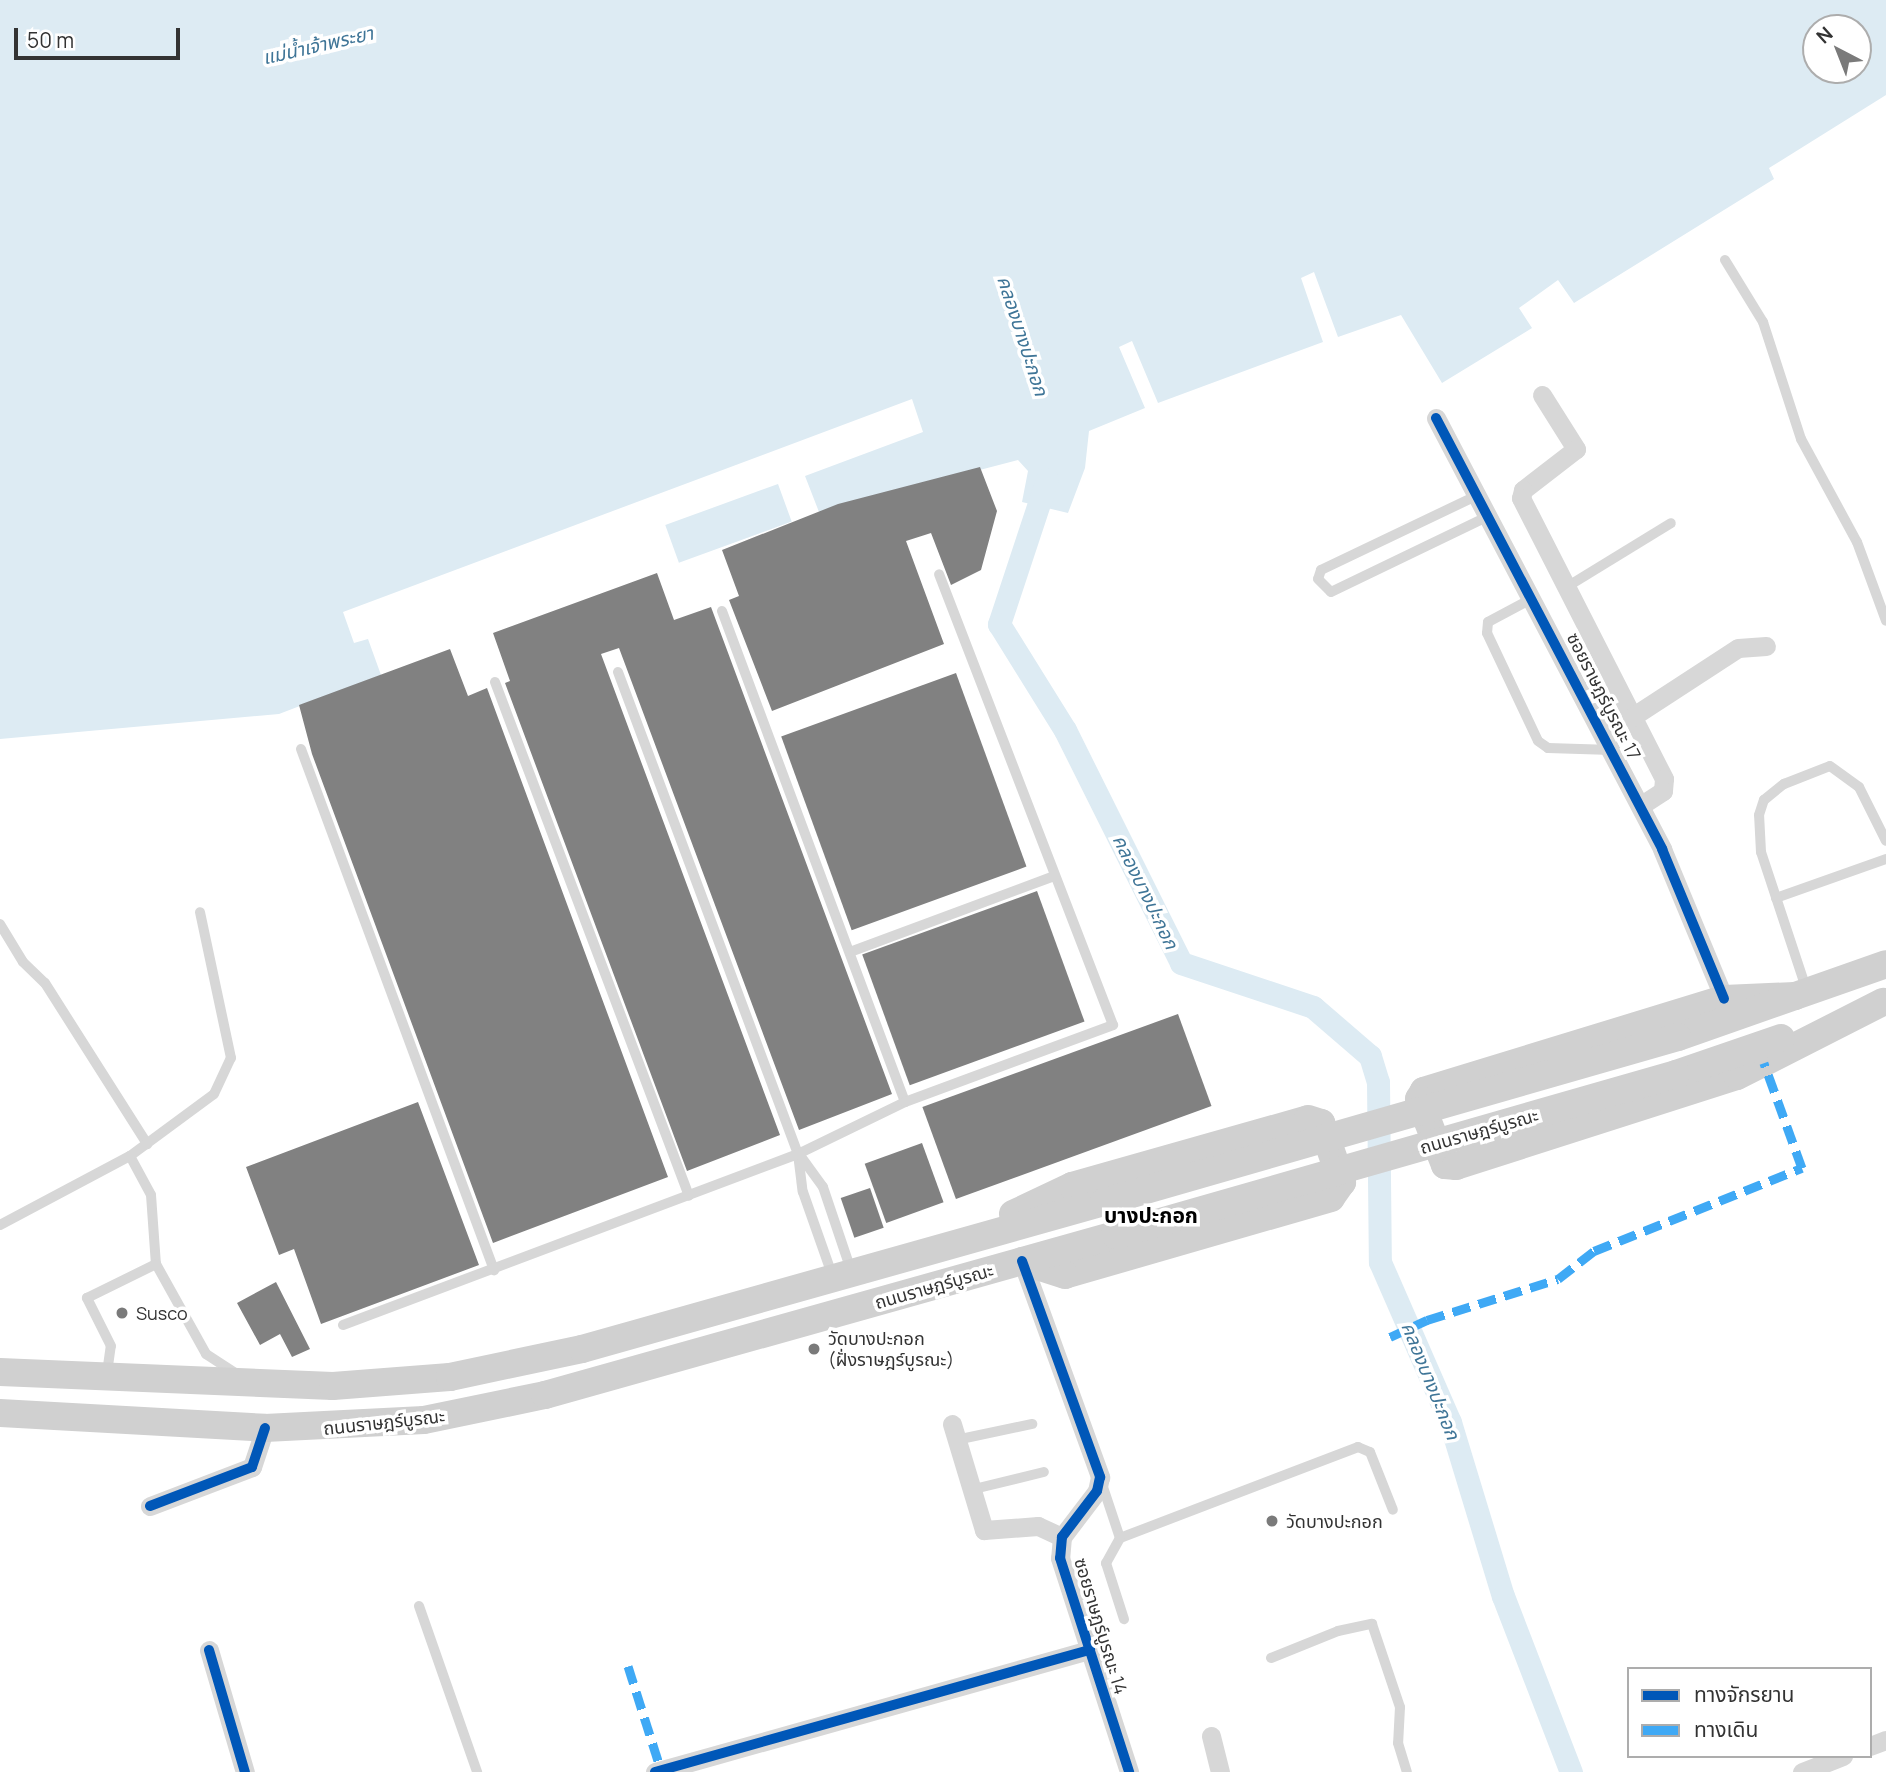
<!DOCTYPE html>
<html>
<head>
<meta charset="utf-8">
<style>
	body { margin:0 }
	#map { position:relative; width:1886px; height:1772px; overflow:hidden; background:#fff; font-family:Manrope,"Noto Sans Thai",sans-serif }
	div>[style] { position:absolute }
	.water>* { inset:0; background:#ddebf3; transform-origin:0 0 }
	.canal>* { height:23px; margin:-11.5px; padding:0 11.5px; transform-origin:11.5px; border-radius:11.5px; background:#ddebf3 }
	.building>* { inset:0; background:#818181; transform-origin:0 0 }
	.lane>* { height:10px; margin:-5px; padding:0 5px; transform-origin:5px; border-radius:5px; background:#d7d7d7 }
	.street>* { height:19px; margin:-9.5px; padding:0 9.5px; transform-origin:9.5px; border-radius:9.5px; background:#d7d7d7 }
	.secondary>* { height:28px; margin:-14px; padding:0 14px; transform-origin:14px; border-radius:14px; background:#d0d0d0 }
	.secondary-bridge>* { height:28px; margin:-14px; padding:0 14px; transform-origin:14px; border-radius:14px; background:#d0d0d0 }
	.quiet>* { height:9px; margin-top:-4.5px; transform-origin:0; background:repeating-linear-gradient(90deg,#3fa9f5 0 18px,transparent 0 27px) }
	.cycleway>* { height:10px; margin:-5px; padding:0 5px; transform-origin:5px; border-radius:5px; background:#0057b8 }
	.dots>* { width:19px; height:19px; translate:-50% -50%; box-sizing:border-box; border:4px solid #fff; border-radius:50% }
	span { translate:-50% -50%; white-space:nowrap; text-align:center; line-height:1.15; -webkit-text-stroke:7px #fff; paint-order:stroke }
	.street-label { font-size:18px; color:#333 }
	.poi-label { font-size:18px; color:#333 }
	.left { translate:0 -50%; text-align:left }
	.water-label { font-size:19px; color:#3f7597; font-style:italic }
	.quarter-label { font-size:21px; color:#000; font-weight:700 }
	.legend { position:absolute; left:1627px; top:1667px; width:245px; height:91px; box-sizing:border-box; background:#fff; border:2px solid #adadad; margin:0; padding:9px 12px; list-style:none; font-size:21px; color:#333 }
	.legend li { display:flex; align-items:center; gap:14px; height:35px }
	.legend b { width:35px; border:2px solid #adadad }
	.north { position:absolute; left:1802px; top:14px; width:70px; height:70px; box-sizing:border-box; background:#fff; border:2px solid #adadad; border-radius:50%; rotate:318deg; font-size:19px; font-weight:700; line-height:28px; text-align:center; color:#333 }
	.north::after { content:''; display:block; margin:auto; width:24px; height:32px; background:#7a7a7a; clip-path:polygon(50% 0,100% 100%,50% 72%,0 100%) }
	.scale { position:absolute; left:14px; top:28px; width:166px; height:32px; box-sizing:border-box; border:4px solid #333; border-top:0; padding-left:9px; font-size:21px; line-height:24px; white-space:nowrap; color:#333; -webkit-text-stroke:5px #fff; paint-order:stroke }
</style>
</head>
<body>
<div id="map">
	<div class="water">
		<div style="clip-path:polygon(evenodd,0 0,1886px 0,1886px 95px,1769px 168px,1774px 179px,1574px 303px,1558px 280px,1519px 308px,1532px 328px,1442px 383px,1401px 315px,1338px 337px,1314px 272px,1301px 278px,1323px 342px,1158px 403px,1132px 341px,1119px 347px,1145px 408px,1089px 431px,1085px 468px,1068px 513px,1022px 502px,1028px 471px,1018px 460px,819px 512px,805px 476px,923px 432px,912px 399px,343px 612px,354px 643px,368px 639px,381px 675px,279px 714px,0 739px,0 0,1816px 28px,1858px 28px,1858px 70px,1816px 70px,1816px 28px)"></div>
		<div style="left:778px;top:484px;width:40px;height:120px;rotate:70deg"></div>
	</div>
	<div class="canal">
		<div style="left:1047px;top:479px;width:153px;rotate:108.3deg"></div>
		<div style="left:999px;top:624px;width:125px;rotate:58.1deg"></div>
		<div style="left:1065px;top:730px;width:260px;rotate:63.5deg"></div>
		<div style="left:1181px;top:963px;width:139px;rotate:18.4deg"></div>
		<div style="left:1313px;top:1007px;width:75px;rotate:40.7deg"></div>
		<div style="left:1370px;top:1056px;width:27px;rotate:73deg"></div>
		<div style="left:1378px;top:1082px;width:180px;rotate:89.4deg"></div>
		<div style="left:1380px;top:1262px;width:175px;rotate:66.4deg"></div>
		<div style="left:1450px;top:1422px;width:182px;rotate:73.1deg"></div>
		<div style="left:1503px;top:1596px;width:189px;rotate:68.9deg"></div>
	</div>
	<div class="building">
		<div style="clip-path:polygon(980px 467px,997px 511px,981px 570px,951px 585px,931px 533px,906px 541px,944px 644px,772px 711px,729px 600px,739px 596px,722px 550px,838px 504px)"></div>
		<div style="clip-path:polygon(657px 573px,674px 620px,711px 607px,892px 1094px,799px 1130px,619px 648px,601px 654px,780px 1135px,687px 1171px,505px 683px,510px 681px,493px 633px)"></div>
		<div style="clip-path:polygon(450px 649px,468px 696px,487px 688px,668px 1177px,493px 1243px,312px 754px,299px 705px)"></div>
		<div style="left:956px;top:673px;width:206px;height:186px;rotate:70deg"></div>
		<div style="left:1037px;top:891px;width:139px;height:186px;rotate:70deg"></div>
		<div style="left:1178px;top:1014px;width:98px;height:272px;rotate:70deg"></div>
		<div style="clip-path:polygon(418px 1102px,479px 1265px,321px 1324px,294px 1249px,279px 1255px,246px 1167px)"></div>
		<div style="left:922px;top:1143px;width:63px;height:61px;rotate:70deg"></div>
		<div style="left:870px;top:1188px;width:42px;height:31px;rotate:71deg"></div>
		<div style="clip-path:polygon(276px 1282px,310px 1349px,292px 1357px,280px 1334px,260px 1345px,237px 1303px)"></div>
	</div>
	<div class="lane">
		<div style="left:1725px;top:260px;width:73px;rotate:58.5deg"></div>
		<div style="left:1763px;top:322px;width:123px;rotate:72deg"></div>
		<div style="left:1801px;top:439px;width:117px;rotate:61.5deg"></div>
		<div style="left:1857px;top:542px;width:84px;rotate:69.8deg"></div>
		<div style="left:1478px;top:495px;width:174px;rotate:154.5deg"></div>
		<div style="left:1321px;top:570px;width:9px;rotate:108deg"></div>
		<div style="left:1318px;top:579px;width:18px;rotate:45deg"></div>
		<div style="left:1331px;top:592px;width:175px;rotate:-25.7deg"></div>
		<div style="left:1565px;top:588px;width:124px;rotate:-31.5deg"></div>
		<div style="left:1533px;top:598px;width:51px;rotate:151.9deg"></div>
		<div style="left:1488px;top:622px;width:11px;rotate:95deg"></div>
		<div style="left:1487px;top:633px;width:119px;rotate:64.7deg"></div>
		<div style="left:1538px;top:741px;width:12px;rotate:35deg"></div>
		<div style="left:1548px;top:748px;width:64px;rotate:1.8deg"></div>
		<div style="left:722px;top:611px;width:524px;rotate:69.56deg"></div>
		<div style="left:618px;top:672px;width:515px;rotate:69.52deg"></div>
		<div style="left:798px;top:1154px;width:38px;rotate:83deg"></div>
		<div style="left:803px;top:1192px;width:90px;rotate:70.6deg"></div>
		<div style="left:495px;top:682px;width:549px;rotate:69.32deg"></div>
		<div style="left:301px;top:749px;width:556px;rotate:69.67deg"></div>
		<div style="left:1776px;top:898px;width:117px;rotate:-19.5deg"></div>
		<div style="left:0;top:924px;width:44px;rotate:58.8deg"></div>
		<div style="left:23px;top:962px;width:30px;rotate:44deg"></div>
		<div style="left:45px;top:983px;width:191px;rotate:57.6deg"></div>
		<div style="left:850px;top:952px;width:218px;rotate:-20.4deg"></div>
		<div style="left:1806px;top:988px;width:143px;rotate:-108.3deg"></div>
		<div style="left:1761px;top:852px;width:37px;rotate:-93deg"></div>
		<div style="left:1759px;top:815px;width:16px;rotate:-72deg"></div>
		<div style="left:1764px;top:800px;width:26px;rotate:-39deg"></div>
		<div style="left:1784px;top:784px;width:49px;rotate:-21.4deg"></div>
		<div style="left:1830px;top:766px;width:36px;rotate:36deg"></div>
		<div style="left:1859px;top:787px;width:60px;rotate:63.4deg"></div>
		<div style="left:799px;top:1154px;width:41px;rotate:54deg"></div>
		<div style="left:823px;top:1187px;width:88px;rotate:71.4deg"></div>
		<div style="left:130px;top:1156px;width:44px;rotate:61.7deg"></div>
		<div style="left:151px;top:1195px;width:69px;rotate:85.9deg"></div>
		<div style="left:156px;top:1264px;width:103px;rotate:60.9deg"></div>
		<div style="left:206px;top:1354px;width:38px;rotate:33deg"></div>
		<div style="left:0;top:1225px;width:147px;rotate:-28deg"></div>
		<div style="left:130px;top:1156px;width:104px;rotate:-36.4deg"></div>
		<div style="left:214px;top:1094px;width:40px;rotate:-65deg"></div>
		<div style="left:231px;top:1058px;width:149px;rotate:-102deg"></div>
		<div style="left:343px;top:1325px;width:486px;rotate:-20.6deg"></div>
		<div style="left:798px;top:1154px;width:119px;rotate:-25.9deg"></div>
		<div style="left:905px;top:1102px;width:222px;rotate:-20.3deg"></div>
		<div style="left:1113px;top:1025px;width:483px;rotate:-111.1deg"></div>
		<div style="left:107px;top:1373px;width:27px;rotate:-82deg"></div>
		<div style="left:111px;top:1346px;width:54px;rotate:-116.6deg"></div>
		<div style="left:87px;top:1298px;width:77px;rotate:-26.2deg"></div>
		<div style="left:956px;top:1440px;width:78px;rotate:-11.9deg"></div>
		<div style="left:1102px;top:1484px;width:57px;rotate:71.6deg"></div>
		<div style="left:1120px;top:1538px;width:255px;rotate:-20.9deg"></div>
		<div style="left:1358px;top:1447px;width:13px;rotate:23deg"></div>
		<div style="left:1370px;top:1452px;width:62px;rotate:68.4deg"></div>
		<div style="left:970px;top:1490px;width:76px;rotate:-13.7deg"></div>
		<div style="left:1120px;top:1538px;width:29px;rotate:119deg"></div>
		<div style="left:1106px;top:1563px;width:59px;rotate:72.2deg"></div>
		<div style="left:419px;top:1606px;width:176px;rotate:70.7deg"></div>
		<div style="left:1271px;top:1658px;width:72px;rotate:-21.9deg"></div>
		<div style="left:1338px;top:1631px;width:35px;rotate:-12deg"></div>
		<div style="left:1372px;top:1624px;width:88px;rotate:71.4deg"></div>
		<div style="left:1400px;top:1707px;width:36px;rotate:93deg"></div>
		<div style="left:1398px;top:1743px;width:30px;rotate:73deg"></div>
	</div>
	<div class="street">
		<div style="left:1542px;top:395px;width:64px;rotate:57.8deg"></div>
		<div style="left:1576px;top:449px;width:67px;rotate:142.3deg"></div>
		<div style="left:1523px;top:490px;width:8px;rotate:104deg"></div>
		<div style="left:1521px;top:498px;width:315px;rotate:63deg"></div>
		<div style="left:1664px;top:779px;width:12px;rotate:95deg"></div>
		<div style="left:1663px;top:791px;width:27px;rotate:147deg"></div>
		<div style="left:1436px;top:418px;width:487px;rotate:62.3deg"></div>
		<div style="left:1662px;top:849px;width:162px;rotate:67.5deg"></div>
		<div style="left:1632px;top:717px;width:126px;rotate:-33.1deg"></div>
		<div style="left:1738px;top:648px;width:28px;rotate:-4deg"></div>
		<div style="left:1022px;top:1261px;width:230px;rotate:70.1deg"></div>
		<div style="left:1100px;top:1477px;width:14px;rotate:102deg"></div>
		<div style="left:1097px;top:1491px;width:58px;rotate:127.3deg"></div>
		<div style="left:1062px;top:1537px;width:21px;rotate:95deg"></div>
		<div style="left:1060px;top:1558px;width:225px;rotate:72.1deg"></div>
		<div style="left:952px;top:1424px;width:111px;rotate:73.2deg"></div>
		<div style="left:984px;top:1530px;width:54px;rotate:-4.2deg"></div>
		<div style="left:1038px;top:1526px;width:26px;rotate:25deg"></div>
		<div style="left:150px;top:1506px;width:109px;rotate:-20.9deg"></div>
		<div style="left:252px;top:1467px;width:41px;rotate:-71.6deg"></div>
		<div style="left:209px;top:1650px;width:127px;rotate:73.6deg"></div>
		<div style="left:1211px;top:1736px;width:37px;rotate:76deg"></div>
		<div style="left:1870px;top:1746px;width:17px;rotate:-21deg"></div>
		<div style="left:655px;top:1772px;width:452px;rotate:-15.7deg"></div>
		<div style="left:1802px;top:1772px;width:44px;rotate:-21.3deg"></div>
	</div>
	<div class="secondary">
		<div style="left:1795px;top:996px;width:71px;rotate:177.6deg"></div>
		<div style="left:1724px;top:999px;width:314px;rotate:163deg"></div>
		<div style="left:1424px;top:1091px;width:9px;rotate:122deg"></div>
		<div style="left:1419px;top:1099px;width:71px;rotate:68.5deg"></div>
		<div style="left:1445px;top:1165px;width:11px;rotate:5deg"></div>
		<div style="left:1456px;top:1166px;width:295px;rotate:-17.8deg"></div>
		<div style="left:1737px;top:1076px;width:164px;rotate:-26.9deg"></div>
		<div style="left:1678px;top:1037px;width:220px;rotate:-19.3deg"></div>
		<div style="left:1676px;top:1074px;width:111px;rotate:-18.9deg"></div>
		<div style="left:1013px;top:1214px;width:65px;rotate:-25.4deg"></div>
		<div style="left:1072px;top:1186px;width:245px;rotate:-15.8deg"></div>
		<div style="left:1308px;top:1119px;width:14px;rotate:17deg"></div>
		<div style="left:1321px;top:1123px;width:63px;rotate:70.4deg"></div>
		<div style="left:1342px;top:1182px;width:19px;rotate:125deg"></div>
		<div style="left:1331px;top:1198px;width:277px;rotate:163.9deg"></div>
		<div style="left:1065px;top:1275px;width:45px;rotate:-162deg"></div>
		<div style="left:0;top:1372px;width:333px;rotate:2.4deg"></div>
		<div style="left:333px;top:1386px;width:117px;rotate:-4.4deg"></div>
		<div style="left:450px;top:1377px;width:135px;rotate:-12deg"></div>
		<div style="left:582px;top:1349px;width:542px;rotate:-15.73deg"></div>
		<div style="left:0;top:1413px;width:265px;rotate:3.2deg"></div>
		<div style="left:265px;top:1428px;width:159px;rotate:-2.9deg"></div>
		<div style="left:424px;top:1420px;width:124px;rotate:-11.7deg"></div>
		<div style="left:545px;top:1395px;width:592px;rotate:-15.68deg"></div>
	</div>
	<div class="secondary-bridge">
		<div style="left:1104px;top:1202px;width:597px;rotate:-16.04deg"></div>
		<div style="left:1115px;top:1235px;width:584px;rotate:-16.01deg"></div>
	</div>
	<div class="quiet">
		<div style="left:1390px;top:1337px;width:41px;rotate:-24.7deg"></div>
		<div style="left:1427px;top:1320px;width:137px;rotate:-17.4deg"></div>
		<div style="left:1558px;top:1279px;width:46px;rotate:-37.9deg"></div>
		<div style="left:1594px;top:1251px;width:224px;rotate:-21.8deg"></div>
		<div style="left:1802px;top:1168px;width:112px;rotate:-109.9deg"></div>
		<div style="left:628px;top:1666px;width:109px;rotate:72.4deg"></div>
	</div>
	<div class="cycleway">
		<div style="left:1436px;top:418px;width:487px;rotate:62.3deg"></div>
		<div style="left:1662px;top:849px;width:162px;rotate:67.5deg"></div>
		<div style="left:1022px;top:1261px;width:230px;rotate:70.1deg"></div>
		<div style="left:1100px;top:1477px;width:14px;rotate:102deg"></div>
		<div style="left:1097px;top:1491px;width:58px;rotate:127.3deg"></div>
		<div style="left:1062px;top:1537px;width:21px;rotate:95deg"></div>
		<div style="left:1060px;top:1558px;width:225px;rotate:72.1deg"></div>
		<div style="left:150px;top:1506px;width:109px;rotate:-20.9deg"></div>
		<div style="left:252px;top:1467px;width:41px;rotate:-71.6deg"></div>
		<div style="left:209px;top:1650px;width:127px;rotate:73.6deg"></div>
		<div style="left:655px;top:1772px;width:452px;rotate:-15.7deg"></div>
	</div>
	<div class="dots">
		<div style="left:122px;top:1313px;background:#7a7a7a"></div>
		<div style="left:814px;top:1349px;background:#7a7a7a"></div>
		<div style="left:1272px;top:1521px;background:#7a7a7a"></div>
	</div>
	<div class="street-label">
		<span style="left:1604px;top:696px;rotate:63deg">ซอยราษฎร์บูรณะ 17</span>
		<span style="left:1479px;top:1131px;rotate:-16deg">ถนนราษฎร์บูรณะ</span>
		<span style="left:934px;top:1286px;rotate:-16deg">ถนนราษฎร์บูรณะ</span>
		<span style="left:384px;top:1422px;rotate:-6deg">ถนนราษฎร์บูรณะ</span>
		<span style="left:1101px;top:1626px;rotate:73deg">ซอยราษฎร์บูรณะ 14</span>
	</div>
	<div class="poi-label">
		<span class="left" style="left:136px;top:1313px">Susco</span>
		<span class="left" style="left:828px;top:1349px">วัดบางปะกอก<br>(ฝั่งราษฎร์บูรณะ)</span>
		<span class="left" style="left:1286px;top:1521px">วัดบางปะกอก</span>
	</div>
	<div class="water-label">
		<span style="left:318px;top:46px;rotate:-13deg">แม่น้ำเจ้าพระยา</span>
		<span style="left:1022px;top:336px;rotate:72deg">คลองบางปะกอก</span>
		<span style="left:1145px;top:892px;rotate:64deg">คลองบางปะกอก</span>
		<span style="left:1430px;top:1381px;rotate:68deg">คลองบางปะกอก</span>
	</div>
	<div class="quarter-label">
		<span style="left:1151px;top:1215px">บางปะกอก</span>
	</div>
	<ul class="legend">
	<li><b style="height:9px;background:#0057b8"></b>ทางจักรยาน</li>
	<li><b style="height:9px;background:#3fa9f5"></b>ทางเดิน</li>
	</ul>
	<div class="north">N</div>
	<div class="scale">50 m</div>
</div>
</body>
</html>
